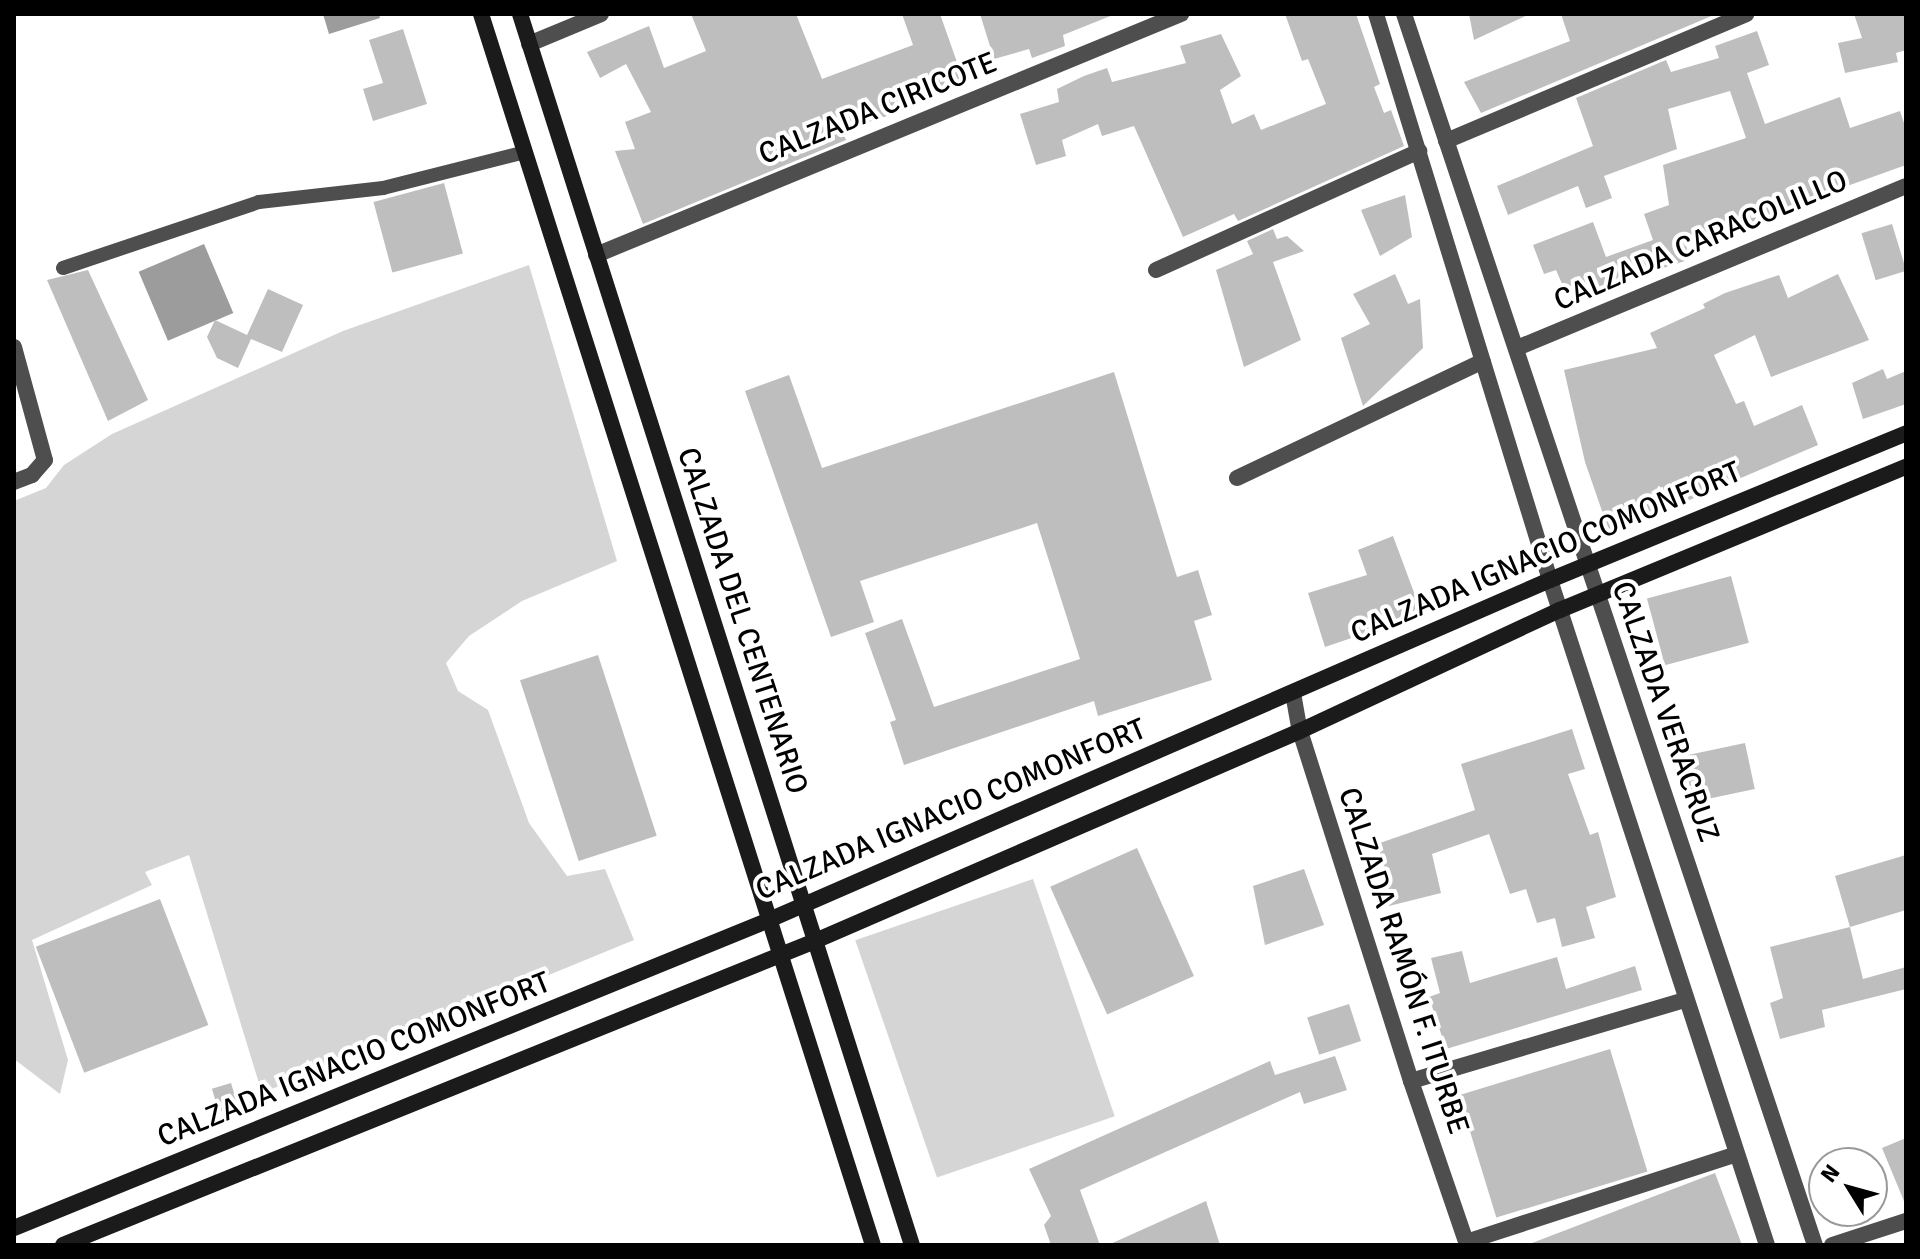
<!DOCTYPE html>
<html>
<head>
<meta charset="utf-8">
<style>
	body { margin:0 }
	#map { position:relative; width:1920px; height:1259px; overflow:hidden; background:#fff; font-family:Signika,sans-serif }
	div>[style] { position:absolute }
	.green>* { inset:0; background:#d5d5d5; transform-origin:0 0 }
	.water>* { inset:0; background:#9c9c9c; transform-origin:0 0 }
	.building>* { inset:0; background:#bebebe; transform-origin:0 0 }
	.service>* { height:14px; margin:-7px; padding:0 7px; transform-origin:7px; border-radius:7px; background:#4e4e4e }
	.minor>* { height:16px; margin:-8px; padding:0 8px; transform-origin:8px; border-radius:8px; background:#4e4e4e }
	.tertiary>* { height:16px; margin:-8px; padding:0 8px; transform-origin:8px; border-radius:8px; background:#4e4e4e }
	.secondary>* { height:16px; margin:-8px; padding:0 8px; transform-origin:8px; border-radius:8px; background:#1b1b1b }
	span { translate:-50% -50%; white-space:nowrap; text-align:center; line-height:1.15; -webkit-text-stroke:8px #fff; paint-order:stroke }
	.street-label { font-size:30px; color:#000 }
	.frame { position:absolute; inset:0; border:16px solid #000; pointer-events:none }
	.north { position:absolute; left:1808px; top:1147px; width:80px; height:80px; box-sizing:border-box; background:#fff; border:2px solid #999; border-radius:50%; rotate:307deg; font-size:22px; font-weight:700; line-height:32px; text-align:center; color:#000 }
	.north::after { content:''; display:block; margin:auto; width:28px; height:36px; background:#000; clip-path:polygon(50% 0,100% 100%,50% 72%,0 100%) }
</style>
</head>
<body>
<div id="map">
	<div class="green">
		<div style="clip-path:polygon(529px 265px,617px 561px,522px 601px,469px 636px,446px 663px,458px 691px,488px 710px,529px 823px,567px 876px,605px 869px,634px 940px,262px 1093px,189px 855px,145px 872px,152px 885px,32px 940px,68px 1060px,60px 1094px,14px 1059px,14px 501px,46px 488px,64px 465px,112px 434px,343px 331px)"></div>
		<div style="left:1033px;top:879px;width:251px;height:188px;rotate:71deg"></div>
	</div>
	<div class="water">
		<div style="clip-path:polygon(323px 14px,379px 14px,380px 18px,329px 34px)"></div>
		<div style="left:204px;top:244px;width:75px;height:71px;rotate:67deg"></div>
	</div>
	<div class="building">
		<div style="clip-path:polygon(691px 14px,796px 14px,822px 79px,913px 45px,902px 14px,940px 14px,964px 82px,932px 97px,887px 108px,890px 115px,842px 131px,846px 140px,643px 224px,615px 151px,635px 149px,625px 122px,651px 112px,626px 64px,600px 78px,587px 52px,649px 26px,664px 68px,706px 51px)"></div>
		<div style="clip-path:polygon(980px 14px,1113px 14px,1113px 15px,1063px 35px,1065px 46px,1032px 58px,1029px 49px,994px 59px)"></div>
		<div style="clip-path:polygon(1285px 14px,1356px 14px,1380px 84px,1374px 87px,1384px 113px,1391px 110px,1404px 146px,1238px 221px,1234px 214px,1183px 237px,1134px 126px,1102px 136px,1098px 124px,1062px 140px,1066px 156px,1036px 165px,1020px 114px,1059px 102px,1057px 89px,1084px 76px,1107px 68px,1112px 82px,1186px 63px,1180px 46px,1221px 34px,1241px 76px,1220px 90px,1232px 124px,1254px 114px,1261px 130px,1326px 104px,1308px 59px,1302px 61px)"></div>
		<div style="clip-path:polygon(1469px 14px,1530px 14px,1474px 40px)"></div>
		<div style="clip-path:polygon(1561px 14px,1714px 14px,1714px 15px,1481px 113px,1464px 82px,1570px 41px)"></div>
		<div style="clip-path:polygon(1854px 14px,1906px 14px,1906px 50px,1896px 53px,1898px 62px,1845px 73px,1838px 43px,1862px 38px)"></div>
		<div style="clip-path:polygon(403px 29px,427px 104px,373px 121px,363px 89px,383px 83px,369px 40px)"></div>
		<div style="clip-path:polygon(1757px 31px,1769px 65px,1747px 73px,1765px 124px,1840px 97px,1850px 128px,1900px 111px,1906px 129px,1906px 165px,1794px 205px,1796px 213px,1712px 232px,1686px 246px,1691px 259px,1590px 292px,1587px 283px,1566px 293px,1556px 270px,1544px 274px,1533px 245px,1593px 222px,1606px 257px,1653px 240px,1644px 214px,1669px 205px,1663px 165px,1746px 138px,1730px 91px,1668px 109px,1677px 149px,1604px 176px,1612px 198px,1586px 208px,1578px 186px,1508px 215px,1497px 186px,1593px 146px,1576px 98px,1666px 60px,1671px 72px,1719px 58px,1715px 46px)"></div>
		<div style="left:444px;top:183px;width:73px;height:73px;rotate:75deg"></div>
		<div style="clip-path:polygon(1405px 195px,1412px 237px,1380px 256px,1361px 210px)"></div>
		<div style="left:1892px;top:224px;width:49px;height:32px;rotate:73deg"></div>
		<div style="clip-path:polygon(1273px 229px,1277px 239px,1287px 236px,1304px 251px,1273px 262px,1301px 340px,1244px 367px,1216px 270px,1253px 254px,1247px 241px)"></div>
		<div style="clip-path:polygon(88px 270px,148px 400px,108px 421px,47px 280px)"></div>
		<div style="clip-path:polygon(1395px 274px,1408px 304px,1420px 299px,1423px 348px,1363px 406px,1341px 338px,1370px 324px,1353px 294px)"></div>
		<div style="clip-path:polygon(1838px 274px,1869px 340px,1771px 377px,1755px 335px,1714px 355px,1736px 404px,1744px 401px,1754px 426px,1802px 405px,1818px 445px,1610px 534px,1585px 462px,1564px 370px,1657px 348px,1650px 333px,1705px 308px,1703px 304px,1725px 293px,1779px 275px,1788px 298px)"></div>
		<div style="clip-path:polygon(268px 289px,303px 305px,282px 352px,251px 339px,238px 368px,217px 358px,207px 337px,215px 320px,247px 335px)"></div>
		<div style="clip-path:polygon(1883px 369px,1887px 379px,1906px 371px,1906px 404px,1863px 419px,1852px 383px)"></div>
		<div style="clip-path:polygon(1114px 372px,1177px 577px,1198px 570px,1212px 615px,1194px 621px,1212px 680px,1098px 716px,1094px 701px,904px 765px,890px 722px,896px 720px,865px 633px,902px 619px,934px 707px,1080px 659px,1037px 523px,860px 581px,874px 622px,831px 637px,745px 391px,789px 375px,822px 468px)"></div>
		<div style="clip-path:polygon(1393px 536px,1422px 614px,1325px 647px,1308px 593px,1367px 575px,1358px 550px)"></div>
		<div style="left:1731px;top:576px;width:69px;height:87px;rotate:75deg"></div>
		<div style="left:598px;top:655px;width:190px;height:82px;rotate:72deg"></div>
		<div style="clip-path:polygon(1572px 729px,1585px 769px,1568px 774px,1590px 835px,1598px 832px,1616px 897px,1586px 907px,1595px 938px,1562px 947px,1555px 918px,1537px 923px,1526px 889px,1510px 894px,1489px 834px,1432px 854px,1441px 893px,1389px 906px,1383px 881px,1389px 880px,1377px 844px,1475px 810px,1461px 764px)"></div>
		<div style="left:1745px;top:743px;width:47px;height:63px;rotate:78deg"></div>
		<div style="left:1137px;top:848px;width:140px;height:95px;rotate:66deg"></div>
		<div style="clip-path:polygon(1906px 855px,1906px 910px,1850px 927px,1835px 876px)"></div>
		<div style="clip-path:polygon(1304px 869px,1324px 925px,1265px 945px,1253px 886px)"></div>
		<div style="left:160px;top:899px;width:135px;height:133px;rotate:69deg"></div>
		<div style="clip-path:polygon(1850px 927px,1863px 979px,1906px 967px,1906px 989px,1822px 1010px,1825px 1027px,1780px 1039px,1770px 1003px,1783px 998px,1770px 947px)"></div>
		<div style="clip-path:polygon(1462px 951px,1470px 983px,1557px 957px,1566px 989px,1635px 966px,1642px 990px,1446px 1049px,1429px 997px,1440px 993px,1431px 958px)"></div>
		<div style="left:1349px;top:1004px;width:39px;height:44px;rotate:72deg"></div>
		<div style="left:1610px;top:1049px;width:128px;height:158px;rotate:73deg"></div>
		<div style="clip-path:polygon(1335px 1056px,1347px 1090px,1304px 1104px,1300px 1092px,1080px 1190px,1100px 1245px,1051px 1245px,1044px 1225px,1051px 1216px,1029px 1169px,1270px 1061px,1275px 1075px)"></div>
		<div style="left:231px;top:1083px;width:24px;height:20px;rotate:73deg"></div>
		<div style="clip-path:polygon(1906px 1138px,1906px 1206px,1882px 1148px)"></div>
		<div style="clip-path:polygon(1715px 1173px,1742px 1245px,1532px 1245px,1532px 1243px)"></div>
		<div style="clip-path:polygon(1206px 1201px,1220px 1245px,1108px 1245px)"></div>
	</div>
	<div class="service">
		<div style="left:63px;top:268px;width:207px;rotate:-18.6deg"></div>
		<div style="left:259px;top:202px;width:125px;rotate:-6.4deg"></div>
		<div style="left:383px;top:188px;width:146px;rotate:-14.2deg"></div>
	</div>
	<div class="minor">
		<div style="left:529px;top:44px;width:78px;rotate:-22.6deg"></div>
		<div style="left:1446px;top:141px;width:326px;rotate:-22.9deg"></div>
		<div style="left:596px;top:255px;width:633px;rotate:-22.39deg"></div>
		<div style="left:1156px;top:270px;width:289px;rotate:-24.3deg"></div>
		<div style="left:14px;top:347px;width:117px;rotate:74.7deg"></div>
		<div style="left:45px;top:460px;width:20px;rotate:131deg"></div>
		<div style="left:32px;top:475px;width:19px;rotate:159deg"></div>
		<div style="left:1517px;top:348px;width:421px;rotate:-22.6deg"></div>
		<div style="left:1237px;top:478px;width:272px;rotate:-25.4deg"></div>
		<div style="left:1293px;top:693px;width:39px;rotate:80deg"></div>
		<div style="left:1300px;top:731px;width:367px;rotate:72.4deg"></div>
		<div style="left:1411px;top:1081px;width:173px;rotate:71.1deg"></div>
		<div style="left:1411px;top:1081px;width:285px;rotate:-16.5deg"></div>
		<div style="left:1466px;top:1242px;width:282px;rotate:-18deg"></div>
		<div style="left:1832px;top:1245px;width:78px;rotate:-18deg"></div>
	</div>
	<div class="tertiary">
		<div style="left:1376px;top:14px;width:592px;rotate:72.91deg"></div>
		<div style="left:1550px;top:580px;width:700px;rotate:71.93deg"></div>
		<div style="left:1404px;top:14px;width:1298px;rotate:71.54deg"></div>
	</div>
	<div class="secondary">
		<div style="left:481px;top:14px;width:1292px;rotate:72.34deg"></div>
		<div style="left:520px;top:14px;width:1292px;rotate:72.34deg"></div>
		<div style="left:14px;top:1228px;width:815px;rotate:-22.19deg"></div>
		<div style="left:769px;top:920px;width:852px;rotate:-23.53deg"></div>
		<div style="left:1550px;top:580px;width:385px;rotate:-22.4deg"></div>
		<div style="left:63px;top:1245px;width:811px;rotate:-22.01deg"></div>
		<div style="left:815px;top:941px;width:529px;rotate:-23.41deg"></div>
		<div style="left:1300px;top:731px;width:287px;rotate:-25deg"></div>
		<div style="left:1560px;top:610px;width:374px;rotate:-22.5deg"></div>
	</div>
	<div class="street-label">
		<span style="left:878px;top:109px;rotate:-22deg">CALZADA CIRICOTE</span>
		<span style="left:1701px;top:241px;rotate:-23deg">CALZADA CARACOLILLO</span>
		<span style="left:1546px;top:553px;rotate:-23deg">CALZADA IGNACIO COMONFORT</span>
		<span style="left:742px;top:621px;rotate:72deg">CALZADA DEL CENTENARIO</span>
		<span style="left:1665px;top:712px;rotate:71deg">CALZADA VERACRUZ</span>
		<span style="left:951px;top:810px;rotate:-23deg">CALZADA IGNACIO COMONFORT</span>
		<span style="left:1403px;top:961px;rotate:72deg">CALZADA RAMÓN F. ITURBE</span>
		<span style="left:354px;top:1060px;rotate:-22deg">CALZADA IGNACIO COMONFORT</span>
	</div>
	<div class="frame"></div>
	<div class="north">N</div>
</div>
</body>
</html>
